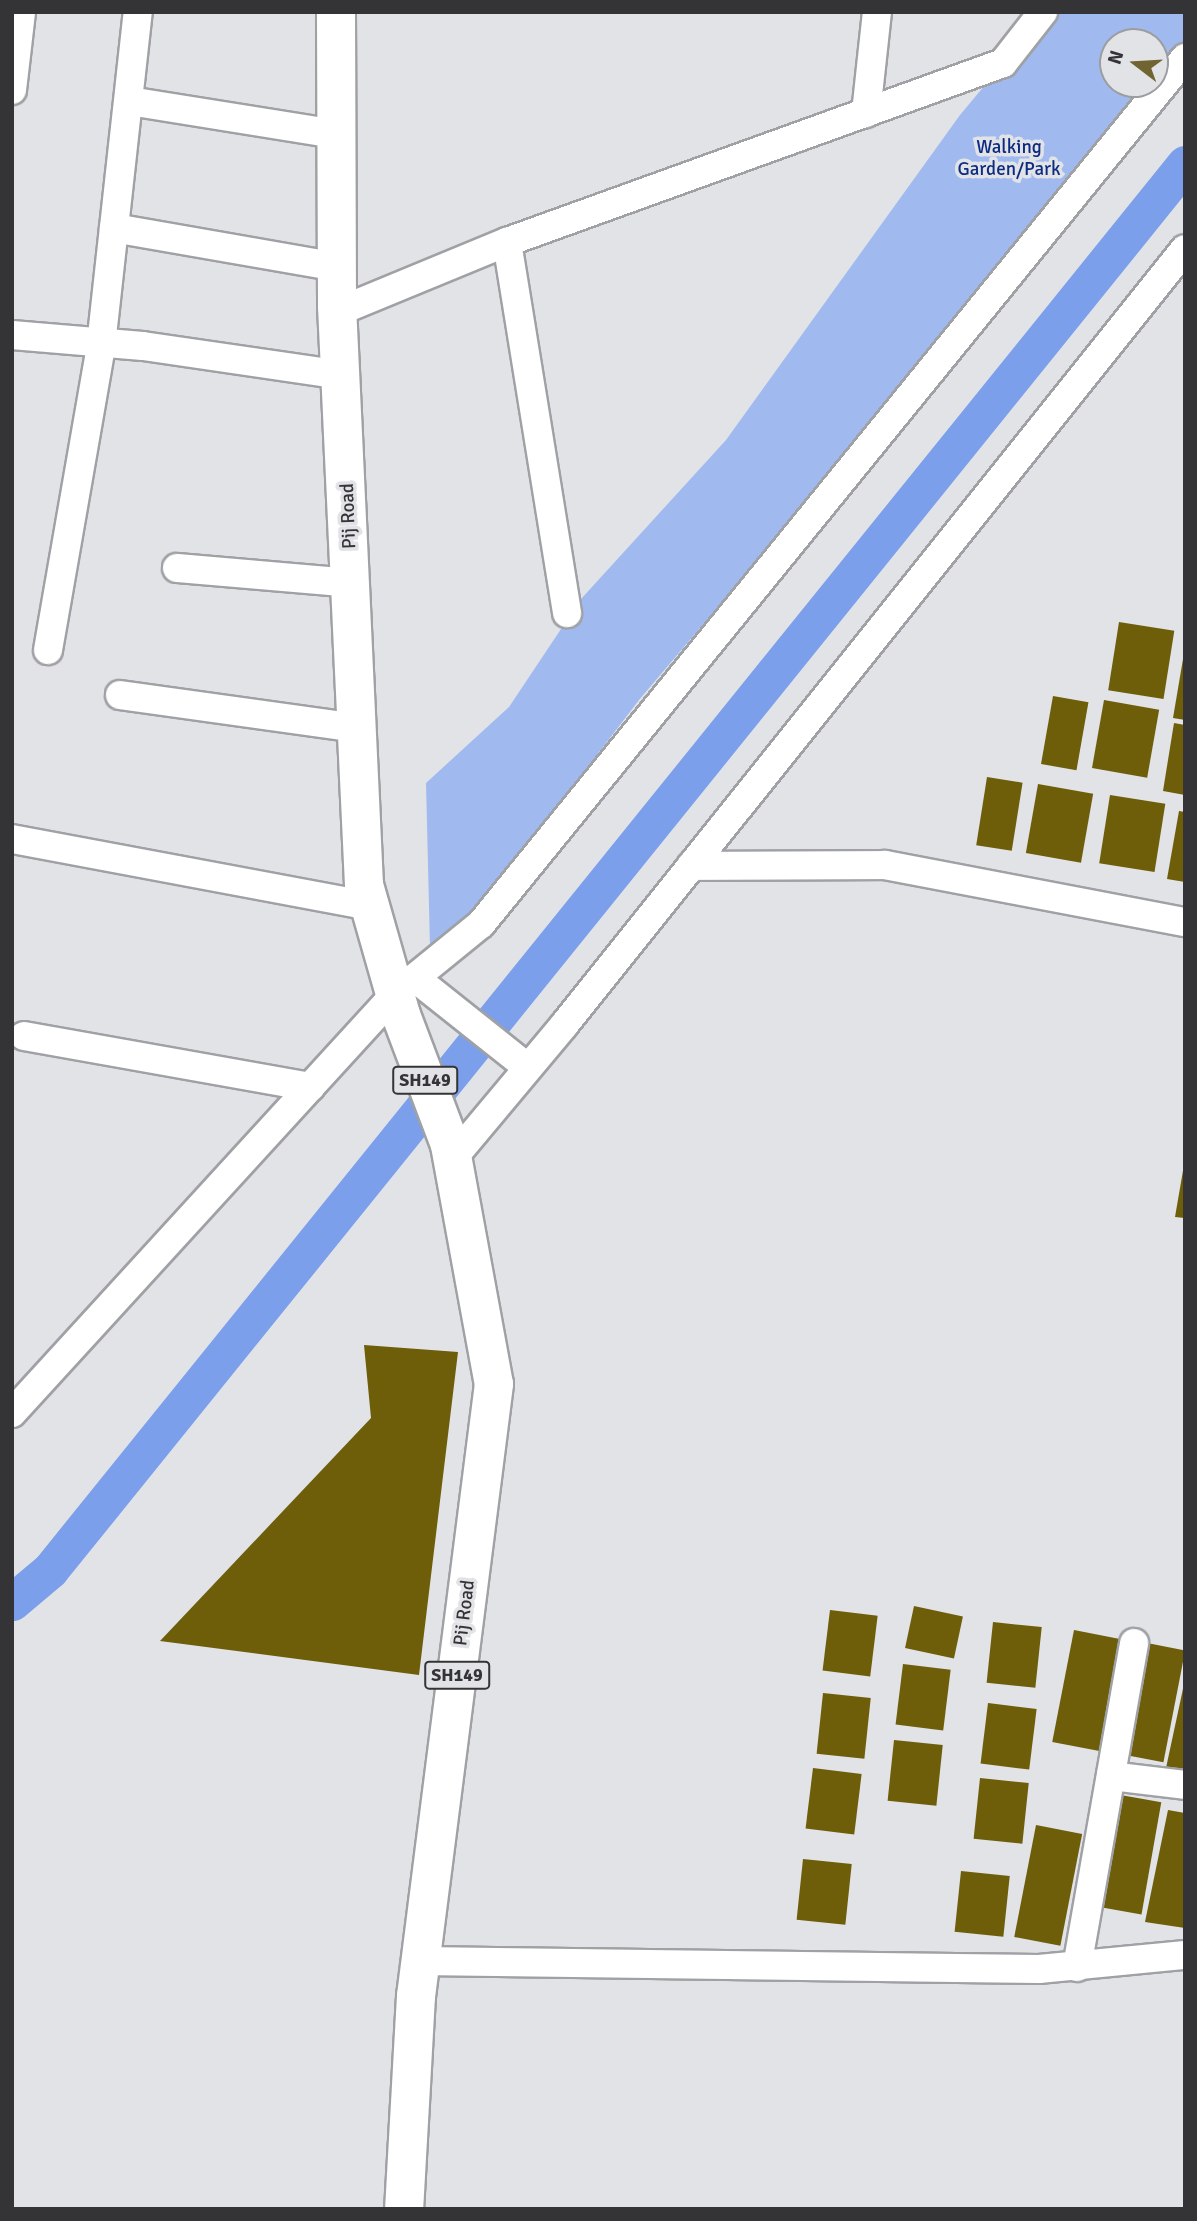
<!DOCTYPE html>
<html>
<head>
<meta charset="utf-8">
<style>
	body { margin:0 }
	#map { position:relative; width:1197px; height:2221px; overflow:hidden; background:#e1e3e7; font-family:Signika,sans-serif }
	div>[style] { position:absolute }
	.green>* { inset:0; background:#a0baf0 }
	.canal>* { height:37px; margin:-18.5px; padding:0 18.5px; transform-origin:18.5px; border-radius:18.5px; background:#7b9feb }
	.building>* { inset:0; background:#6e5d09; transform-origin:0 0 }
	.roads { filter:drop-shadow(2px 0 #9fa1a5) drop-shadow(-2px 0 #9fa1a5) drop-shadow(0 2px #9fa1a5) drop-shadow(0 -2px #9fa1a5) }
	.street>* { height:28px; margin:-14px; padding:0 14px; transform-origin:14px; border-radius:14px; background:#fff }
	.primary>* { height:38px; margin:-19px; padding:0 19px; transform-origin:19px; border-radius:19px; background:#fff }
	span { translate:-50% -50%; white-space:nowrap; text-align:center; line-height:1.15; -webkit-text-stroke:7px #e1e3e7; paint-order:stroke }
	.shield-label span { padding:2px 5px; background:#e1e3e7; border:2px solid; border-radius:5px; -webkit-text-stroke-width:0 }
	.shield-label { font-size:18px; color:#343436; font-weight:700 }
	.park-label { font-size:19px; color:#0d2b81 }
	.street-label { font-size:19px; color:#343436 }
	.frame { position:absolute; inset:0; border:14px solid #343436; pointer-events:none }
	.north { position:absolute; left:1099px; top:28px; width:70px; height:70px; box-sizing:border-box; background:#e1e3e7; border:2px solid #9c9da0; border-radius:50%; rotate:287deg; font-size:19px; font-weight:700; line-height:28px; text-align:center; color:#343436 }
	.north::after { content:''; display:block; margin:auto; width:24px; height:32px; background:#706431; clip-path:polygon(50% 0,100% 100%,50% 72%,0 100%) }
</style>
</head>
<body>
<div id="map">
	<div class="green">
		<div style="clip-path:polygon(1046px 12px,1185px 12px,1185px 44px,1155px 82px,1155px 42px,1113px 42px,1113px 84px,1153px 84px,1029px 240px,639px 700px,473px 917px,430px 948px,426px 783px,509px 707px,581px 599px,726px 440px,960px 115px)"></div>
	</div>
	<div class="canal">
		<div style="left:12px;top:1602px;width:50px;rotate:-40.1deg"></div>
		<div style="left:50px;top:1570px;width:1807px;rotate:-51.09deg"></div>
	</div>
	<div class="building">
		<div style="left:1119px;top:622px;width:56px;height:69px;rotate:9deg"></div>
		<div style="clip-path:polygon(1183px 659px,1185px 660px,1185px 720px,1173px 718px)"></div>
		<div style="left:1053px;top:696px;width:36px;height:69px;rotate:10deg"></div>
		<div style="left:1104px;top:700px;width:56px;height:69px;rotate:10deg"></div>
		<div style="clip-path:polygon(1174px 723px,1185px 725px,1185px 795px,1163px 791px)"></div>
		<div style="left:987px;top:777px;width:36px;height:69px;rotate:9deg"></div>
		<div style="left:1038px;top:784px;width:56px;height:70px;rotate:10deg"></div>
		<div style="left:1110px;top:795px;width:56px;height:69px;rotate:9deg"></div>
		<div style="clip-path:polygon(1179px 811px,1185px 812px,1185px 882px,1167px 879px)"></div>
		<div style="clip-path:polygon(1185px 1159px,1185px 1218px,1175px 1217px)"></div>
		<div style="clip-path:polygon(364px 1345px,458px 1352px,419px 1675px,160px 1641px,371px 1418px)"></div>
		<div style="left:914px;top:1606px;width:50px;height:43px;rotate:12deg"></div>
		<div style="left:830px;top:1610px;width:48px;height:61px;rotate:7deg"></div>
		<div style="left:993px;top:1622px;width:49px;height:61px;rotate:6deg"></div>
		<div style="left:1074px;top:1630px;width:48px;height:114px;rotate:11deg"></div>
		<div style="left:1142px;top:1642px;width:44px;height:114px;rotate:11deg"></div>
		<div style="left:903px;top:1664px;width:48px;height:61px;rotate:7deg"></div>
		<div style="clip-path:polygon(1184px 1684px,1185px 1684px,1185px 1771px,1166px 1768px)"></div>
		<div style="left:823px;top:1693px;width:48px;height:61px;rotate:6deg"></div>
		<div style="left:988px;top:1703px;width:49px;height:61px;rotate:7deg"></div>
		<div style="left:894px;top:1740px;width:49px;height:61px;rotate:6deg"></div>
		<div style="left:813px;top:1768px;width:49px;height:61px;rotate:7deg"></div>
		<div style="left:980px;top:1778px;width:49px;height:61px;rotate:6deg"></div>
		<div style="left:1115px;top:1794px;width:47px;height:114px;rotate:10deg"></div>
		<div style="clip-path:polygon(1168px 1810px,1185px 1813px,1185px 1928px,1145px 1922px)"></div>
		<div style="left:1036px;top:1825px;width:47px;height:114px;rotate:11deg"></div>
		<div style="left:803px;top:1859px;width:49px;height:61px;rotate:6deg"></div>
		<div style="left:961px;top:1871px;width:49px;height:61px;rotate:6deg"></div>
	</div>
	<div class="roads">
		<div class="street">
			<div style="left:12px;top:90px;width:79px;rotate:-83.4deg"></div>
			<div style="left:129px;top:101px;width:210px;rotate:9.1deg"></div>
			<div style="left:866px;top:113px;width:102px;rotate:-83.8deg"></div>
			<div style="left:114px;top:228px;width:226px;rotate:9.9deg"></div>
			<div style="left:507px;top:242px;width:376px;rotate:80.8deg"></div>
			<div style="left:337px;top:312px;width:184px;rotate:-22.4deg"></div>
			<div style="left:507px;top:242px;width:527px;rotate:-19.84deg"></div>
			<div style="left:1003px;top:63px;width:65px;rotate:-51.9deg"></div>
			<div style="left:12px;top:335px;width:131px;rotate:4.8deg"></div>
			<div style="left:143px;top:346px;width:202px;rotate:8.3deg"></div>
			<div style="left:177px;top:568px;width:175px;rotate:4.9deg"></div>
			<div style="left:48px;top:650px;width:310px;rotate:-80.1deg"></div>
			<div style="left:101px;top:345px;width:335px;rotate:-83.7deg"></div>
			<div style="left:120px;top:695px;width:239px;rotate:7.9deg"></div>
			<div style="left:12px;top:839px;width:364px;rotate:10.6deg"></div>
			<div style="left:691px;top:866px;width:194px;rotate:-0.3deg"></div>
			<div style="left:885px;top:865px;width:305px;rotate:10.8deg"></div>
			<div style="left:415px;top:978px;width:144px;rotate:38.5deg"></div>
			<div style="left:24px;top:1036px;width:291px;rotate:10.1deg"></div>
			<div style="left:453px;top:1158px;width:175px;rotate:-50.1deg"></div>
			<div style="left:565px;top:1024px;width:992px;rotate:-51.34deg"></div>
			<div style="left:12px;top:1413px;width:569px;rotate:-47.56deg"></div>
			<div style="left:396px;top:993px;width:109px;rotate:-39.1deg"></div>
			<div style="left:481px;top:924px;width:1116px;rotate:-50.89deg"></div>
			<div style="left:1111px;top:1776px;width:75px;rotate:6.9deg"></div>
			<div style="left:420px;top:1961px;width:619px;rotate:0.74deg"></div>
			<div style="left:1039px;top:1969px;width:147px;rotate:-5.5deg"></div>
			<div style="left:1077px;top:1967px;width:329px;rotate:-80deg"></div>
		</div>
		<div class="primary">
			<div style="left:336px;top:12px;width:294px;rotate:89.8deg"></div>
			<div style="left:337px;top:306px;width:580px;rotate:87.33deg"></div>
			<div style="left:364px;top:885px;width:135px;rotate:74.1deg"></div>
			<div style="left:401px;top:1015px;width:139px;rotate:69.3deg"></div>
			<div style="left:450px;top:1145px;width:243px;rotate:79.6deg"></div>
			<div style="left:494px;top:1384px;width:617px;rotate:97.26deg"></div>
			<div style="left:416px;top:1996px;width:213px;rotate:93.2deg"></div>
		</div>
	</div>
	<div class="shield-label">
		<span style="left:425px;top:1080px">SH149</span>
		<span style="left:457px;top:1675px">SH149</span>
	</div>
	<div class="park-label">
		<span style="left:1009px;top:159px">Walking<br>Garden/Park</span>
	</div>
	<div class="street-label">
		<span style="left:349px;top:516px;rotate:-92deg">Pij Road</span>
		<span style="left:465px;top:1613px;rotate:-83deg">Pij Road</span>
	</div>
	<div class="frame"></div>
	<div class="north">N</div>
</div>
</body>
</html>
